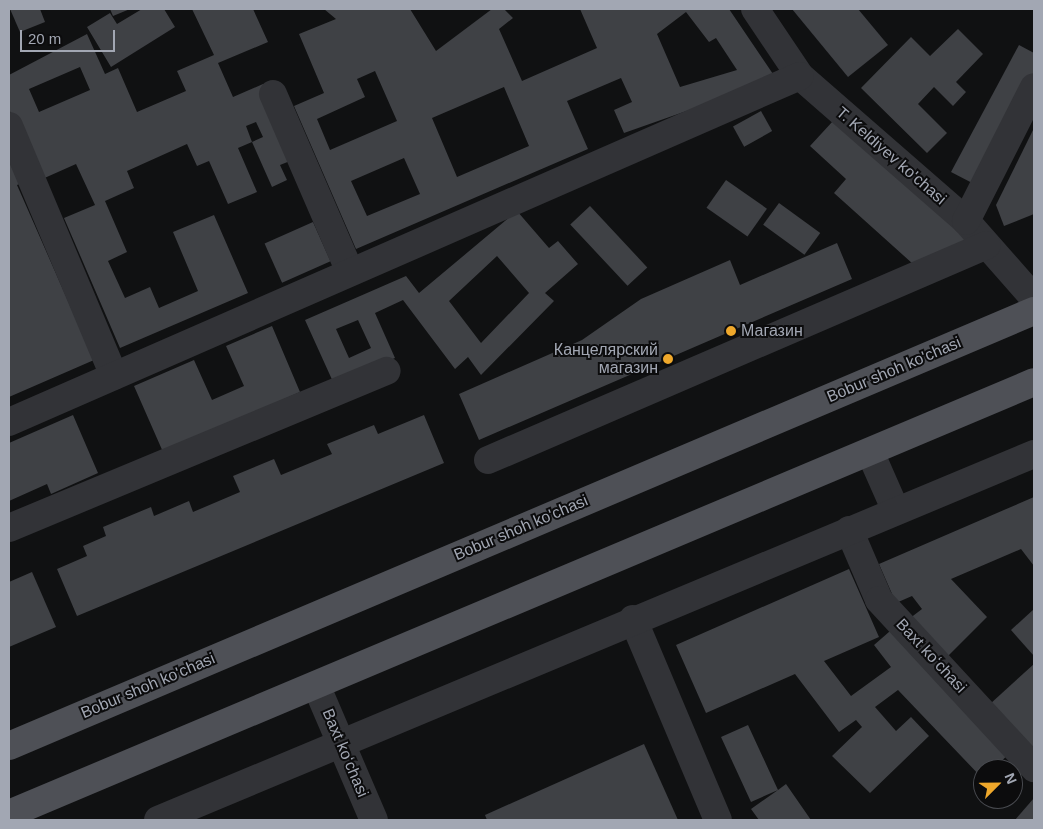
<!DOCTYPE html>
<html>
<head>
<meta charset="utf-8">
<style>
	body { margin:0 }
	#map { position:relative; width:1043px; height:829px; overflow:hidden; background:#101112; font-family:Helvetica,sans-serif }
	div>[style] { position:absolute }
	.building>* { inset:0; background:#3f4145; transform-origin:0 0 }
	.minor>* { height:28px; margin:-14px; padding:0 14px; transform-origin:14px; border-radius:14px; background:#323337 }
	.major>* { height:28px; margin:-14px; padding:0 14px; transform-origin:14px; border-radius:14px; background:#4e5056 }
	.dots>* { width:14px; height:14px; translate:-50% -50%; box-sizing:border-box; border:2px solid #0c0c0d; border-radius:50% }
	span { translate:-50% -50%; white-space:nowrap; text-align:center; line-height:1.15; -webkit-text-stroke:4px #0c0c0d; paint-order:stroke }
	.street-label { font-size:16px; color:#a2a7b3 }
	.poi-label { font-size:16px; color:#a2a7b3 }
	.left { translate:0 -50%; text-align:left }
	.right { translate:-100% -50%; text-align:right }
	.frame { position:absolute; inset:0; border:10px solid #a2a7b3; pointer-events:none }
	.north { position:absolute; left:973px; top:759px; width:50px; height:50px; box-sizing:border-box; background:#0c0c0d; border:1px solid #484a4f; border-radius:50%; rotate:67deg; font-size:14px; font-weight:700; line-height:20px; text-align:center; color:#a2a7b3 }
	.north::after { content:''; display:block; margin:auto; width:18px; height:22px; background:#efa82b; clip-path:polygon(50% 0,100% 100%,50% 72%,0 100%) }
	.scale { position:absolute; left:20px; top:30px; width:95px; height:22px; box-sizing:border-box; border:2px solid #a2a7b3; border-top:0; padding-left:6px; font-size:15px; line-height:18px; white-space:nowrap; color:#a2a7b3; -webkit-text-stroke:4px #0c0c0d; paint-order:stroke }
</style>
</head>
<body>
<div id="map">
	<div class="building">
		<div style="clip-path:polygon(10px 9px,40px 9px,45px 22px,20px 32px)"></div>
		<div style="clip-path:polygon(110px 9px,130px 9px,113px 16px)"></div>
		<div style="clip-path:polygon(142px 9px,164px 9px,175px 27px,111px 67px,87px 27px,110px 13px,117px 24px)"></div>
		<div style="clip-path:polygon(evenodd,192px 9px,253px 9px,268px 42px,218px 63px,233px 97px,263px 84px,295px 159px,280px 165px,287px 180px,272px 187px,252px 142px,263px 137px,256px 122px,246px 126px,252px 142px,238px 148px,257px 192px,228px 204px,209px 161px,197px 166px,187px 144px,127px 171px,134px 188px,105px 201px,127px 252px,108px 261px,125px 298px,150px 287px,159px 308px,198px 291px,173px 232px,214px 215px,248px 293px,120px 348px,64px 218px,95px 205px,76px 164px,40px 180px,9px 109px,9px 75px,87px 34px,105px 74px,118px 68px,137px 112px,186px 91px,177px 71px,214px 55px,192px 9px,80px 67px,90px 90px,39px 112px,29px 89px,80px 67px)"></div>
		<div style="clip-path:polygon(evenodd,324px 9px,410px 9px,436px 51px,492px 9px,504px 9px,513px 18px,499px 29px,522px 81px,597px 48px,580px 9px,729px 9px,773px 74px,749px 89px,624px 133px,614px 110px,632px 102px,621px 78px,567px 101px,588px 149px,356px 249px,294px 106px,324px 93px,299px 34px,336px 19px,324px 9px,686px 12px,709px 42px,716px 38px,737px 70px,680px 87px,657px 34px,686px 12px,324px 9px,375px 71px,397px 121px,330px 150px,317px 119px,365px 97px,357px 79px,375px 71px,324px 9px,504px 87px,529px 146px,457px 177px,432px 118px,504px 87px,324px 9px,404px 158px,420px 194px,367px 216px,351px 181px,404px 158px)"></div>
		<div style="clip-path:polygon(792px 9px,858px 9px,888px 45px,848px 77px)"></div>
		<div style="clip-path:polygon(958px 29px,983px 54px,956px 82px,966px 92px,953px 106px,934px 87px,918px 104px,947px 133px,927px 153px,861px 88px,911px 37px,930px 56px)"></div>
		<div style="clip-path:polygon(1019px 45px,1034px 53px,1034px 82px,978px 186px,951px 172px)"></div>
		<div style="left:761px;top:111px;width:23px;height:32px;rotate:61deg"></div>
		<div style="clip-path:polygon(833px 121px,968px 240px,913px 264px,834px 193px,846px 179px,810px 146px)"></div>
		<div style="clip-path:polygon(1034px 128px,1034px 214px,1004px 226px,996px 205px)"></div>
		<div style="clip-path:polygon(9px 142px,27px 181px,17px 185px,94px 360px,9px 397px)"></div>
		<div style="left:726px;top:180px;width:50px;height:34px;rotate:35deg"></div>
		<div style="left:779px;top:203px;width:51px;height:27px;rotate:36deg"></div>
		<div style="left:590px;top:206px;width:84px;height:27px;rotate:47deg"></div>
		<div style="clip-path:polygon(evenodd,517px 211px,549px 248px,558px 241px,578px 264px,545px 293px,554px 301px,481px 375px,468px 357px,455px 369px,403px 300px,375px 313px,395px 358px,334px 384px,305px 320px,406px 276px,419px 293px,517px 211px,497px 256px,529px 293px,481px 343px,449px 301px,497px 256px,517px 211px,358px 320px,371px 348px,349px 358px,336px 329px,358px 320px)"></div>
		<div style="left:313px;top:222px;width:43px;height:53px;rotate:66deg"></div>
		<div style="clip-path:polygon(837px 243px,852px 279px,479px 440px,459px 394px,582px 340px,641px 299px,730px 260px,740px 285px)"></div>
		<div style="clip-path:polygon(272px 326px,300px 392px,163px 452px,134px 386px,194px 360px,212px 400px,244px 386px,226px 346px)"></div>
		<div style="clip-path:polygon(73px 415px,98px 473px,51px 494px,47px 484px,9px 501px,9px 443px)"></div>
		<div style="clip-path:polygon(424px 415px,444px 463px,77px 616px,57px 569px,87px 556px,83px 546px,106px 536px,103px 527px,151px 507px,154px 516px,189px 501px,193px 512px,240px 492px,233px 476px,274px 459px,281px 475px,332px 454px,327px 444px,374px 425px,378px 434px)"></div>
		<div style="clip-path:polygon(1034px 497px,1034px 566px,1021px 549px,951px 579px,987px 617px,944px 660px,905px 622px,922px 609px,912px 596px,896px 603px,879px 564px)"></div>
		<div style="clip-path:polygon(849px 569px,879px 637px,824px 661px,851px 696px,891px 667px,874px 645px,897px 625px,1012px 751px,993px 769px,983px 769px,983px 779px,898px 690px,875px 707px,896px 731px,911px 717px,929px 736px,870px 793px,832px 756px,862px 727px,856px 720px,839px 732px,795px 674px,706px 713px,676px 645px)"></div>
		<div style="clip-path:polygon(32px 572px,56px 627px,9px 647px,9px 582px)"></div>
		<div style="clip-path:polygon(1034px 609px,1034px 656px,1011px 630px)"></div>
		<div style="clip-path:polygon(1034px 664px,1034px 753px,990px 704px)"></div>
		<div style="clip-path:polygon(748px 725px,778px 790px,786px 784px,811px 820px,759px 820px,751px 809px,778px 790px,751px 802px,721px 737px)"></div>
		<div style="clip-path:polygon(644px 744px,678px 820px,487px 820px,485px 815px)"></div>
		<div style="clip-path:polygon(1034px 798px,1034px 820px,1015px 820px)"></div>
	</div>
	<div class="minor">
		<div style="left:755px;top:9px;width:81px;rotate:56.1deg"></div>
		<div style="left:800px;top:76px;width:220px;rotate:41.1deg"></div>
		<div style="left:966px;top:221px;width:103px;rotate:48.6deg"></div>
		<div style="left:273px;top:94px;width:194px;rotate:66.6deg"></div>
		<div style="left:9px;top:126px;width:271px;rotate:67.2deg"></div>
		<div style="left:966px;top:221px;width:150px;rotate:-63.1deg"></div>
		<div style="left:9px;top:422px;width:863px;rotate:-23.63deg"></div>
		<div style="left:870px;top:452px;width:64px;rotate:66.2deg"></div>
		<div style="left:488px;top:460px;width:543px;rotate:-23.31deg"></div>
		<div style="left:9px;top:528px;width:409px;rotate:-22.6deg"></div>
		<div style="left:849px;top:530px;width:76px;rotate:66.8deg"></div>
		<div style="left:879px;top:600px;width:229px;rotate:47.3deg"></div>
		<div style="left:633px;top:619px;width:218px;rotate:67.1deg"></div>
		<div style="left:316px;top:685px;width:147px;rotate:66.8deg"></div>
		<div style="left:158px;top:820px;width:949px;rotate:-22.68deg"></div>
	</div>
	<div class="major">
		<div style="left:9px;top:746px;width:1113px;rotate:-23deg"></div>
		<div style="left:9px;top:814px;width:1112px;rotate:-22.85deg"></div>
	</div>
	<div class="dots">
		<div style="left:731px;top:331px;background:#efa82b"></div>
		<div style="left:668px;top:359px;background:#efa82b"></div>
	</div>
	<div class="street-label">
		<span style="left:891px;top:156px;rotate:41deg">T. Keldiyev ko'chasi</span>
		<span style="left:894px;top:370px;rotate:-23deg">Bobur shoh ko'chasi</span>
		<span style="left:521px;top:528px;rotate:-23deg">Bobur shoh ko'chasi</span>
		<span style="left:931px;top:656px;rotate:47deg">Baxt koʻchasi</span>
		<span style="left:148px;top:686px;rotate:-23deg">Bobur shoh ko'chasi</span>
		<span style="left:345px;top:753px;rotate:67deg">Baxt koʻchasi</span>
	</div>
	<div class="poi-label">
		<span class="left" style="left:741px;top:331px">Магазин</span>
		<span class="right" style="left:658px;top:359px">Канцелярский<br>магазин</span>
	</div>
	<div class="frame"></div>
	<div class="north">N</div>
	<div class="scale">20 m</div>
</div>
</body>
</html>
